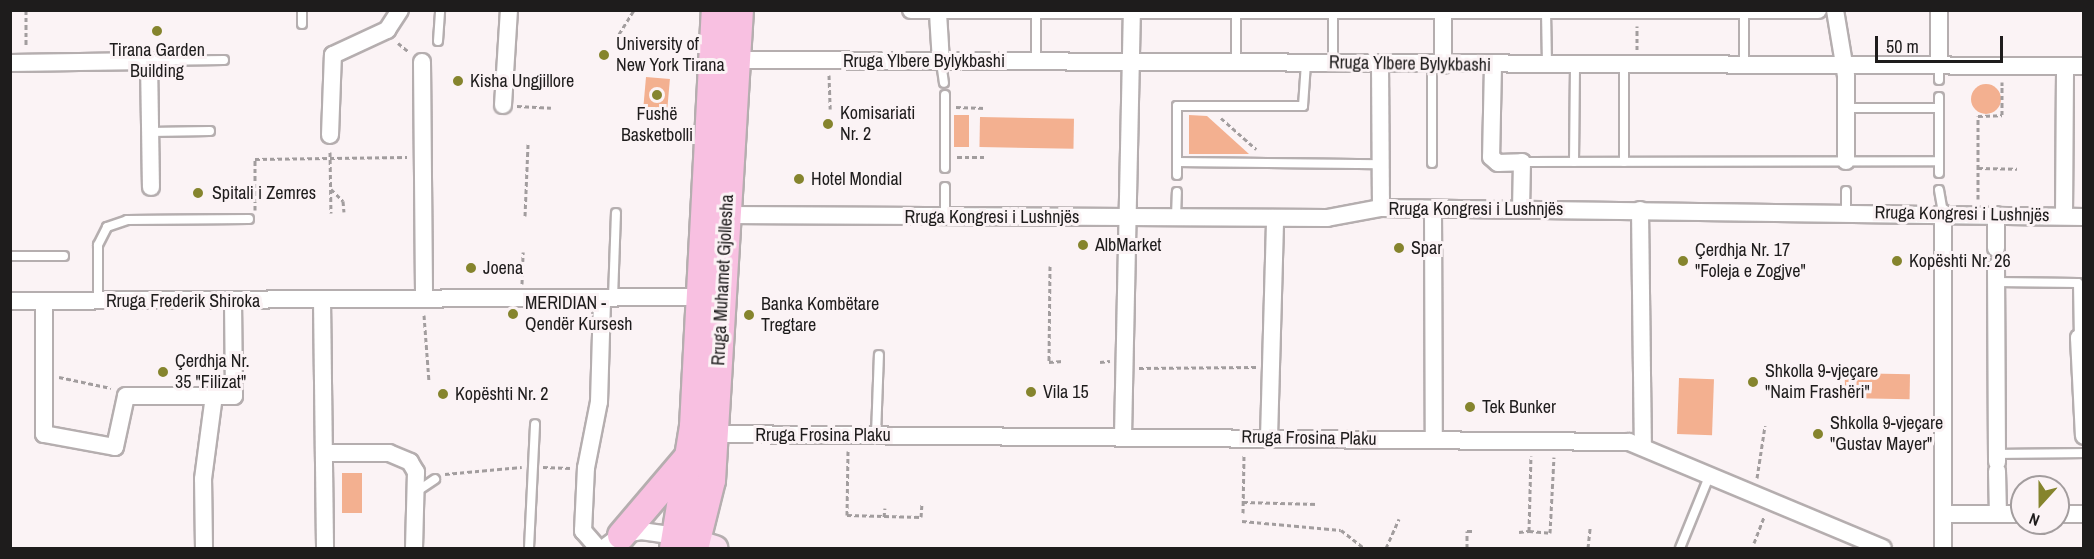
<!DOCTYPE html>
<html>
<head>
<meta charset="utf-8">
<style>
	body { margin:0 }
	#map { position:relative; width:2094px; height:559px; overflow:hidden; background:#fbf3f5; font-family:"Archivo Narrow",sans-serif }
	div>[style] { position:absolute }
	.green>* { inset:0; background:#f3b090; transform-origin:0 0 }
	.round { border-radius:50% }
	.path>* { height:3px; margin-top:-1.5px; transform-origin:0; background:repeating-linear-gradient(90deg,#a29d9e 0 4.5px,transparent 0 7.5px) }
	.roads { filter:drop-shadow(2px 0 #b5aeaf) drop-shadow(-2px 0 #b5aeaf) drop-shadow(0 2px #b5aeaf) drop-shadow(0 -2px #b5aeaf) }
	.lane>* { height:8px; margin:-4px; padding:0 4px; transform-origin:4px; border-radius:4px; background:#fff }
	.street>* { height:16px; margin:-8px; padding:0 8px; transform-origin:8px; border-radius:8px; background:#fff }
	.secondary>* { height:24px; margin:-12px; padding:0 12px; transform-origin:12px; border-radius:12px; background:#fbe0f0 }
	.primary>* { height:27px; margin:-13.5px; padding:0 13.5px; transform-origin:13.5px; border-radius:13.5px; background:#f8c0e1 }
	.dots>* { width:16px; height:16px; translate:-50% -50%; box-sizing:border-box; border:3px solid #fbf3f5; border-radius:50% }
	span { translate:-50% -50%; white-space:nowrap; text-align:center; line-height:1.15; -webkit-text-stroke:6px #fbf3f5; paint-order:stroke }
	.poi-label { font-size:18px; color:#1e1c1c }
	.left { translate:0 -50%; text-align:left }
	.street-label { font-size:18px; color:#1e1c1c }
	.frame { position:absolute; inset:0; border:12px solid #1e1c1c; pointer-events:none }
	.north { position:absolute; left:2010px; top:475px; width:60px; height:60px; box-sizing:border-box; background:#fbf3f5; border:2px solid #a39d9e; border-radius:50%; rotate:201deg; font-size:16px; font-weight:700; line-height:24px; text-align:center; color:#1e1c1c }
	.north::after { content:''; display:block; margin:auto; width:21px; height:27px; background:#85842d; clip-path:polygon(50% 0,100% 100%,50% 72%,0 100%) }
	.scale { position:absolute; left:1875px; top:36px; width:128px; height:27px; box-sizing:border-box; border:3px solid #1e1c1c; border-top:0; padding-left:8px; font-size:18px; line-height:21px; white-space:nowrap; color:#1e1c1c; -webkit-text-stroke:4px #fbf3f5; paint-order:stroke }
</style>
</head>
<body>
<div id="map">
	<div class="green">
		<div style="left:646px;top:77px;width:24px;height:34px;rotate:5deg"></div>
		<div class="round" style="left:1971px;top:84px;width:30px;height:30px"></div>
		<div style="left:954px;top:115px;width:15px;height:32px"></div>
		<div style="clip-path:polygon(1189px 115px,1207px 116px,1249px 154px,1189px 154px)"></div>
		<div style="left:980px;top:117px;width:94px;height:30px;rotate:1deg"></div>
		<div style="left:1845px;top:373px;width:65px;height:25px;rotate:1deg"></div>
		<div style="left:1679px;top:378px;width:35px;height:56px;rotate:2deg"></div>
		<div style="left:342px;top:473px;width:20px;height:40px"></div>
	</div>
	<div class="path">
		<div style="left:26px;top:10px;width:36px;rotate:90deg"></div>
		<div style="left:619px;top:34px;width:28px;rotate:-58deg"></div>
		<div style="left:398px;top:43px;width:14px;rotate:39deg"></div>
		<div style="left:1637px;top:50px;width:24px;rotate:-90deg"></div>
		<div style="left:829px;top:75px;width:34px;rotate:88deg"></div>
		<div style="left:517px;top:106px;width:34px;rotate:3deg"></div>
		<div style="left:956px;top:107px;width:29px;rotate:2deg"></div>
		<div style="left:1221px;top:118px;width:47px;rotate:41.5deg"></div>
		<div style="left:330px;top:152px;width:61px;rotate:89.1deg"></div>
		<div style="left:957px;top:157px;width:28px"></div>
		<div style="left:1978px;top:168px;width:39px;rotate:1deg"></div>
		<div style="left:331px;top:189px;width:17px;rotate:45deg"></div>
		<div style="left:343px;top:201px;width:11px;rotate:85deg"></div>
		<div style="left:1978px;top:199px;width:83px;rotate:-90deg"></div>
		<div style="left:1978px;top:116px;width:24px;rotate:-2deg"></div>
		<div style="left:2002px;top:115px;width:33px;rotate:-90deg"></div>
		<div style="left:255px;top:210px;width:51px;rotate:-90deg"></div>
		<div style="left:255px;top:159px;width:152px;rotate:-0.8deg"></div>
		<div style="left:525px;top:216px;width:72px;rotate:-87.6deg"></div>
		<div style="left:1050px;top:266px;width:96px;rotate:90.6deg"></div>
		<div style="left:1049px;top:362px;width:14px;rotate:-4deg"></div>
		<div style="left:522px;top:284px;width:32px;rotate:-88deg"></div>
		<div style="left:424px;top:315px;width:67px;rotate:85.7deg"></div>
		<div style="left:1100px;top:362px;width:10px;rotate:-6deg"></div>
		<div style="left:1139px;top:368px;width:117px;rotate:-0.5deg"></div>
		<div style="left:59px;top:377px;width:53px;rotate:11.9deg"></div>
		<div style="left:848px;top:451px;width:64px;rotate:90.9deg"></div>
		<div style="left:847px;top:515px;width:74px;rotate:1.5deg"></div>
		<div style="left:921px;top:517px;width:13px;rotate:-86deg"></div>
		<div style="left:543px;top:467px;width:27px;rotate:2deg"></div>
		<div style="left:445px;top:474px;width:77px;rotate:-5.2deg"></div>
		<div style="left:1757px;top:478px;width:53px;rotate:-81.3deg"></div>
		<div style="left:1243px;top:502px;width:75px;rotate:1.5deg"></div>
		<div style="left:1243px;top:513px;width:58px;rotate:-89deg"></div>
		<div style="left:884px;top:517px;width:9px;rotate:-84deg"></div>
		<div style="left:1242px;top:521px;width:99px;rotate:5.2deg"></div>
		<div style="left:1341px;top:530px;width:29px;rotate:38deg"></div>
		<div style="left:1529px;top:531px;width:21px;rotate:5deg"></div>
		<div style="left:1550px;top:533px;width:76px;rotate:-87deg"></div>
		<div style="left:1519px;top:532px;width:10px;rotate:-6deg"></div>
		<div style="left:1529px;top:531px;width:75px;rotate:-88.5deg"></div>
		<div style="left:1754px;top:543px;width:28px;rotate:-69deg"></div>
		<div style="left:1386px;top:548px;width:32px;rotate:-66deg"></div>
		<div style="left:1467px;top:548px;width:17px;rotate:-90deg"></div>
		<div style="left:1467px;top:531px;width:8px"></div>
		<div style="left:1588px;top:548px;width:20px;rotate:-84deg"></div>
	</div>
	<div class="roads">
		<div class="lane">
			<div style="left:302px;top:10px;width:14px;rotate:90deg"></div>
			<div style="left:1546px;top:12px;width:53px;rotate:88.9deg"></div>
			<div style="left:1744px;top:12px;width:53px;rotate:90deg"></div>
			<div style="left:438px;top:41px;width:31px;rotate:-86deg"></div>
			<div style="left:149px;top:61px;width:75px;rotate:-0.8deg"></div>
			<div style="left:1036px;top:61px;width:48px;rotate:-90deg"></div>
			<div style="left:941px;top:62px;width:21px;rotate:82deg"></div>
			<div style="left:1236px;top:63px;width:50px;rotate:-90deg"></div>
			<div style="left:1333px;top:63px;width:50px;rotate:-90deg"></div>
			<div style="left:1432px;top:65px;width:98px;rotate:90deg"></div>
			<div style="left:1939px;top:80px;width:16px;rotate:-90deg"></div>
			<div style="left:945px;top:95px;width:73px;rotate:90deg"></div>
			<div style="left:1939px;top:97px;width:76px;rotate:90deg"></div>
			<div style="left:1846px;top:108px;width:93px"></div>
			<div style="left:150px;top:132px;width:60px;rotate:-1deg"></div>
			<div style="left:1177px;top:162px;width:203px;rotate:0.6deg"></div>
			<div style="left:1522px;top:162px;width:417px;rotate:-0.1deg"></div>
			<div style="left:1574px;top:162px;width:96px;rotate:-89.4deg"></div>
			<div style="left:1624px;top:162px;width:96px;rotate:-90deg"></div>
			<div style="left:1177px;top:175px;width:69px;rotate:-90deg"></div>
			<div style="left:1177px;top:106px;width:126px"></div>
			<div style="left:1303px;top:106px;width:43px;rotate:-86deg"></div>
			<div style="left:1939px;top:190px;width:23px;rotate:80deg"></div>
			<div style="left:1846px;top:212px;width:21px;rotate:-90deg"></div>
			<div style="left:945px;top:217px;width:30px;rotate:-90deg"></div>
			<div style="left:1176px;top:217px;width:25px;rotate:-88deg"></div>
			<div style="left:10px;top:256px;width:54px"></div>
			<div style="left:1996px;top:282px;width:82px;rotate:0.7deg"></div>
			<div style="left:2078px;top:283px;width:55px;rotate:89deg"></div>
			<div style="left:613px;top:298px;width:85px;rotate:-88deg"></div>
			<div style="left:98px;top:301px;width:56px;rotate:-90deg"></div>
			<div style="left:98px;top:245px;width:20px;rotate:-63deg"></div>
			<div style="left:107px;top:227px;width:21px;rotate:-19deg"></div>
			<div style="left:127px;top:220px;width:122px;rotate:-0.5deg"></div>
			<div style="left:876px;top:435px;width:80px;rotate:-87.9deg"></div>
			<div style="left:1997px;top:454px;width:87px;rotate:-0.7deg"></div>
			<div style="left:416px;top:492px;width:23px;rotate:-34deg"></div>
			<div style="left:529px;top:548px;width:124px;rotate:-87.2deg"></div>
			<div style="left:1680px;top:548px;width:80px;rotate:-67.9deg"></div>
		</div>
		<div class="street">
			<div style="left:911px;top:10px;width:907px"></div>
			<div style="left:1835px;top:10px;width:67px;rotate:80.5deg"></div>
			<div style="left:1846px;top:76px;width:85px;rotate:90deg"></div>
			<div style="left:1939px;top:10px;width:54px;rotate:90deg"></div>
			<div style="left:938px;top:13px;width:49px;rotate:86.5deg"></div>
			<div style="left:1443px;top:13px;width:52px;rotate:90deg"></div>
			<div style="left:736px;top:60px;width:1348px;rotate:0.26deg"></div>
			<div style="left:422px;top:62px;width:237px;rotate:89.5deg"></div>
			<div style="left:10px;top:63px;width:139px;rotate:-0.8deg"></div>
			<div style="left:149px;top:61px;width:126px;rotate:89.1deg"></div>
			<div style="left:1380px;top:64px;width:144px;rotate:89.6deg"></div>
			<div style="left:1493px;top:65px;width:92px;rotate:91.2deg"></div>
			<div style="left:1491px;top:157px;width:9px;rotate:41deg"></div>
			<div style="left:1498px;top:163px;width:24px;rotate:-2deg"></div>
			<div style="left:1522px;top:162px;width:47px;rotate:91.2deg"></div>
			<div style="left:503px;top:105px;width:95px;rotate:-86.4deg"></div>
			<div style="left:330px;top:135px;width:80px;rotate:-87.9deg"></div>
			<div style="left:333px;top:55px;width:60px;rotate:-24.8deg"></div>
			<div style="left:387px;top:30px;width:24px;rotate:-57deg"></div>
			<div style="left:1433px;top:209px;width:231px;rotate:89.8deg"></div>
			<div style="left:1640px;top:210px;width:235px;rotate:89.3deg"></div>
			<div style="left:726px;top:215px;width:601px;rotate:0.29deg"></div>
			<div style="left:1327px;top:218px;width:55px;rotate:-10.5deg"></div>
			<div style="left:1381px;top:208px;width:703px;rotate:0.73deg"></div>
			<div style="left:1996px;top:215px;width:33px;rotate:90deg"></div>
			<div style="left:2064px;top:216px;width:150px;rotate:-89.6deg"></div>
			<div style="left:1996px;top:267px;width:195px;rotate:89.7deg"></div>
			<div style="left:322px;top:300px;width:248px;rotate:89.3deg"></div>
			<div style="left:10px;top:301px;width:689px;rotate:-0.33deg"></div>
			<div style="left:44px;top:301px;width:133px;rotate:90deg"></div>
			<div style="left:44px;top:434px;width:72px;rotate:10.4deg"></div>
			<div style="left:115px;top:447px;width:52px;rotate:-77.8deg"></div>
			<div style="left:126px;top:396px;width:108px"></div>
			<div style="left:234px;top:396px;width:96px;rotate:-90.6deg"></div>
			<div style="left:2084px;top:338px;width:5px;rotate:180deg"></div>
			<div style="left:2079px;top:338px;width:98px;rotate:87.1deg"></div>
			<div style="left:714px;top:434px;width:915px;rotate:0.5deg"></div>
			<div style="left:1629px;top:442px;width:275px;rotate:22.7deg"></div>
			<div style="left:1123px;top:436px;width:423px;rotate:-88.8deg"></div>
			<div style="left:1269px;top:438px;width:220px;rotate:-88.4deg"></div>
			<div style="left:327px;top:453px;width:62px"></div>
			<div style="left:389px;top:453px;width:23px;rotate:23deg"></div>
			<div style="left:410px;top:462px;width:12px;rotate:59deg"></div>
			<div style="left:416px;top:472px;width:76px;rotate:91.5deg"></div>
			<div style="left:1997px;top:471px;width:43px;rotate:88.7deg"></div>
			<div style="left:1944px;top:514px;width:78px"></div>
			<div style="left:2058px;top:514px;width:26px"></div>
			<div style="left:204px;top:548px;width:69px;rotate:-90.8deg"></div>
			<div style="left:203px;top:479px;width:84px;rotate:-82.5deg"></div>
			<div style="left:598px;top:548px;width:23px;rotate:-131deg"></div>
			<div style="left:583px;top:531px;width:63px;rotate:-87.3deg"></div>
			<div style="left:586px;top:468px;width:67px;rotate:-78.9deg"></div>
			<div style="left:599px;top:402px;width:104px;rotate:-88.3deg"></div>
			<div style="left:604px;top:548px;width:21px;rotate:-37deg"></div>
			<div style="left:621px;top:535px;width:20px;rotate:-11deg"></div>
			<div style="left:641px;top:531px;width:36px;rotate:8deg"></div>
			<div style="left:1943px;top:548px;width:335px;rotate:-90deg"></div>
		</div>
		<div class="secondary">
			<div style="left:679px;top:537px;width:38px;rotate:17deg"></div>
		</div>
		<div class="primary">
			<div style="left:621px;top:535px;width:105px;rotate:-49.6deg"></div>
			<div style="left:673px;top:548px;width:124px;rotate:-80.7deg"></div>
			<div style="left:693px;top:426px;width:417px;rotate:-87deg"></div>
			<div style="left:694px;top:548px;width:70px;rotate:-76deg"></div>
			<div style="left:711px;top:480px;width:471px;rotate:-86.6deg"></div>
		</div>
	</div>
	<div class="dots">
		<div style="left:157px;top:31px;background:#85842d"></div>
		<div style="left:604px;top:55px;background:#85842d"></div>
		<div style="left:458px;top:81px;background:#85842d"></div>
		<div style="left:657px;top:95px;background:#85842d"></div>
		<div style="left:828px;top:124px;background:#85842d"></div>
		<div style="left:799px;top:179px;background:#85842d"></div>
		<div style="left:198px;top:193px;background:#85842d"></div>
		<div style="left:1083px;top:245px;background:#85842d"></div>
		<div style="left:1399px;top:248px;background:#85842d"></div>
		<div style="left:1683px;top:261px;background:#85842d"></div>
		<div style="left:1897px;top:261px;background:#85842d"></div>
		<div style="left:471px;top:268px;background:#85842d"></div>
		<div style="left:513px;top:314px;background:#85842d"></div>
		<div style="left:749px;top:315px;background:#85842d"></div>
		<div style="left:163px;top:372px;background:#85842d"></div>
		<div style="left:1753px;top:382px;background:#85842d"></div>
		<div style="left:1031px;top:392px;background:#85842d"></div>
		<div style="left:443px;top:394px;background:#85842d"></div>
		<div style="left:1470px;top:407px;background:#85842d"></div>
		<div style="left:1818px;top:434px;background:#85842d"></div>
	</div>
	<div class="poi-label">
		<span class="left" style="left:616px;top:55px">University of<br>New York Tirana</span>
		<span style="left:157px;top:61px">Tirana Garden<br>Building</span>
		<span class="left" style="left:470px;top:81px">Kisha Ungjillore</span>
		<span class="left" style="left:840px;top:124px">Komisariati<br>Nr. 2</span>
		<span style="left:657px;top:125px">Fushë<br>Basketbolli</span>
		<span class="left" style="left:811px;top:179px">Hotel Mondial</span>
		<span class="left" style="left:212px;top:193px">Spitali i Zemres</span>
		<span class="left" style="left:1095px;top:245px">AlbMarket</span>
		<span class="left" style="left:1411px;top:248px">Spar</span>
		<span class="left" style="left:1695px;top:261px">Çerdhja Nr. 17<br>"Foleja e Zogjve"</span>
		<span class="left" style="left:1909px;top:261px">Kopështi Nr. 26</span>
		<span class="left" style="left:483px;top:268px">Joena</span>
		<span class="left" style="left:525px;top:314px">MERIDIAN -<br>Qendër Kursesh</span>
		<span class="left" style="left:761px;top:315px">Banka Kombëtare<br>Tregtare</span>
		<span class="left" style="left:175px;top:372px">Çerdhja Nr.<br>35 "Filizat"</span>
		<span class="left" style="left:1765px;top:382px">Shkolla 9-vjeçare<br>"Naim Frashëri"</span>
		<span class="left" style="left:1043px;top:392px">Vila 15</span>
		<span class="left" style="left:455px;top:394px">Kopështi Nr. 2</span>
		<span class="left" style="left:1482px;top:407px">Tek Bunker</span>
		<span class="left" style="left:1830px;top:434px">Shkolla 9-vjeçare<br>"Gustav Mayer"</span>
	</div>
	<div class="street-label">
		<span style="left:924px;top:61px">Rruga Ylbere Bylykbashi</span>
		<span style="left:1410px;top:64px;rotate:1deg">Rruga Ylbere Bylykbashi</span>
		<span style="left:1476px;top:209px">Rruga Kongresi i Lushnjës</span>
		<span style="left:1962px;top:214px;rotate:1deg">Rruga Kongresi i Lushnjës</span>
		<span style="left:992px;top:217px">Rruga Kongresi i Lushnjës</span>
		<span style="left:723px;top:280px;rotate:-87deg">Rruga Muhamet Gjollesha</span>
		<span style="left:183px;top:301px">Rruga Frederik Shiroka</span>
		<span style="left:823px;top:435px">Rruga Frosina Plaku</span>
		<span style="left:1309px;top:438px;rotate:1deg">Rruga Frosina Plaku</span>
	</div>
	<div class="frame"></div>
	<div class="north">N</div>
	<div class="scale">50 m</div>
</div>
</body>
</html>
